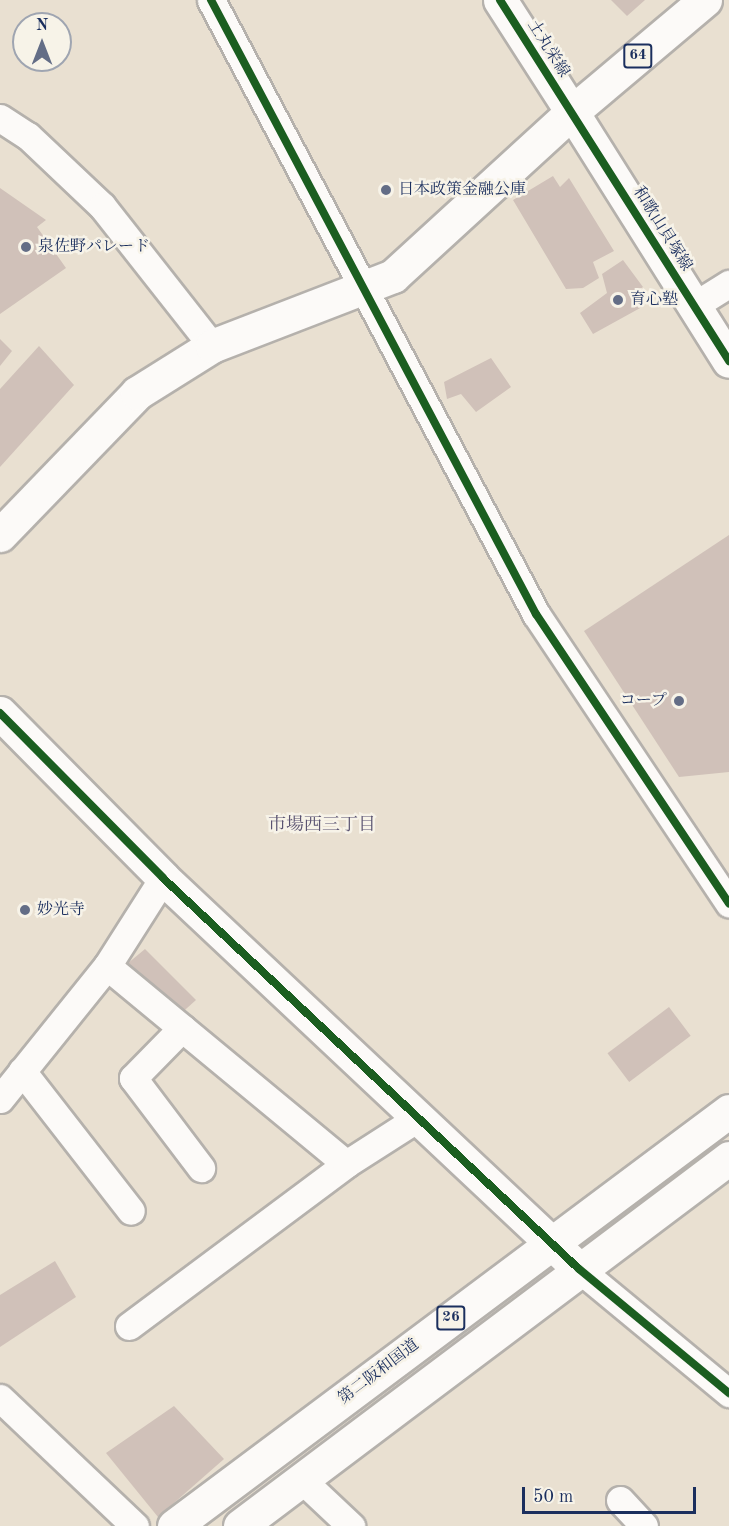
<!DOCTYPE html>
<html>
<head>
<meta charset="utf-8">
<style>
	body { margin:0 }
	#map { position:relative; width:729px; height:1526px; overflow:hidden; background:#e9e0d1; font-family:"Old Standard TT","Noto Serif JP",serif }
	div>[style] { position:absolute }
	.building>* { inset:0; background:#d0c1b9; transform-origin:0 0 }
	.roads { filter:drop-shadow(2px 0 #b5b1ac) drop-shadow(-2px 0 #b5b1ac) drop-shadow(0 2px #b5b1ac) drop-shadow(0 -2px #b5b1ac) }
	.minor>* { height:27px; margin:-13.5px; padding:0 13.5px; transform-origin:13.5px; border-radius:13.5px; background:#fcfaf8 }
	.tertiary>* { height:33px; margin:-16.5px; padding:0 16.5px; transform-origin:16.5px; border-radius:16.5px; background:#fcfaf8 }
	.secondary>* { height:33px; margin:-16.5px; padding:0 16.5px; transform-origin:16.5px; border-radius:16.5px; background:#fcfaf8 }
	.primary>* { height:33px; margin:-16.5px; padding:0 16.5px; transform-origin:16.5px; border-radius:16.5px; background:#fcfaf8 }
	.trunk>* { height:33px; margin:-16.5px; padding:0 16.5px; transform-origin:16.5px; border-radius:16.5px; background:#fcfaf8 }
	.cycleway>* { height:8px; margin:-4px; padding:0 4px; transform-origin:4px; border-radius:4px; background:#1b5e20 }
	.dots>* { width:16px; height:16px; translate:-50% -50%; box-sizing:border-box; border:3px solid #f7f3e8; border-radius:50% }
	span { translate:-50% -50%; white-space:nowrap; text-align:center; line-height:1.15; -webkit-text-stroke:5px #f7f3e8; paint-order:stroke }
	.shield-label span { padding:2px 4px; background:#f7f3e8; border:2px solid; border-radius:4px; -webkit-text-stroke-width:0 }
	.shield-label { font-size:15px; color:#1b2f5e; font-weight:700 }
	.street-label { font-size:16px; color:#1b2f5e }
	.poi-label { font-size:16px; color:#1b2f5e }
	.left { translate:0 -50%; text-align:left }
	.right { translate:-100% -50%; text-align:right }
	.neighbourhood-label { font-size:18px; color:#5a5371 }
	.north { position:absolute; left:12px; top:12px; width:60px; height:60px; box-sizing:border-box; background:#f7f3e8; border:2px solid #9fa5b1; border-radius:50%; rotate:0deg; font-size:16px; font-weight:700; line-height:24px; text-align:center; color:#1b2f5e }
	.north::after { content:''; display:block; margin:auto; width:21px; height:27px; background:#636d86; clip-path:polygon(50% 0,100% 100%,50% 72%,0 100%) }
	.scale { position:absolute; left:522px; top:1487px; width:174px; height:27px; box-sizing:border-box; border:3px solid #1b2f5e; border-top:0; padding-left:8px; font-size:18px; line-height:21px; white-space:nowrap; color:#1b2f5e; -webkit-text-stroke:4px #f7f3e8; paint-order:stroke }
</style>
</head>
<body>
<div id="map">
	<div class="building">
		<div style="clip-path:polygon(611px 0,645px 0,627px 16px)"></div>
		<div style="clip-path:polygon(553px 176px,560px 187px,569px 178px,614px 251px,593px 262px,599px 278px,583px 288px,566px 289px,513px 200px)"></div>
		<div style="clip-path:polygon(0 188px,46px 220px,37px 227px,66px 268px,0 314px)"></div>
		<div style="clip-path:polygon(623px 260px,643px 287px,634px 293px,642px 307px,593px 334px,580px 313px,607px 293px,602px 274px)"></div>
		<div style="clip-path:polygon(0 339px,12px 351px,0 366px)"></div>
		<div style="clip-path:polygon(39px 346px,74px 385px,0 467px,0 389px)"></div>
		<div style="clip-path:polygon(491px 358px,511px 387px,476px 412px,461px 394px,447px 399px,444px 382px)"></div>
		<div style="clip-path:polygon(729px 535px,729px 772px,679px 777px,584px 631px)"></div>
		<div style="clip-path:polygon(145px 949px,196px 1000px,177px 1017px,121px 969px)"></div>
		<div style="left:669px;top:1007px;width:36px;height:77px;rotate:53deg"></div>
		<div style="clip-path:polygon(55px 1261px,76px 1297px,0 1347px,0 1295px)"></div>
		<div style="clip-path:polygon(174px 1406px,224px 1459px,158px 1517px,106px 1453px)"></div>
	</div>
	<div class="roads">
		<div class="minor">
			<div style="left:211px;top:0;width:695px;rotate:62.11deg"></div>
			<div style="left:536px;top:614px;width:348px;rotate:56.3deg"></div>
			<div style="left:0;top:118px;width:33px;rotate:33deg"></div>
			<div style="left:28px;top:136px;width:102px;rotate:43.4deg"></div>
			<div style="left:102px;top:206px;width:178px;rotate:51.8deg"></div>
			<div style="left:695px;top:305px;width:40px;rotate:-32deg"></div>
			<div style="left:107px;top:966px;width:310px;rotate:39.6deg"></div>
			<div style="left:182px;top:1028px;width:70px;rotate:134.4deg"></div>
			<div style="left:133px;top:1078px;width:113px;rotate:52.9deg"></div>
			<div style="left:22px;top:1071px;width:177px;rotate:52.1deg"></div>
			<div style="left:0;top:1099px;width:171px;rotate:-51.2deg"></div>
			<div style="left:107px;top:966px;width:104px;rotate:-57.5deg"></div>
			<div style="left:579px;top:1269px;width:195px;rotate:39.6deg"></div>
			<div style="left:129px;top:1326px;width:271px;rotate:-36.7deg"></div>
			<div style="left:346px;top:1164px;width:85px;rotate:-32.6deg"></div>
			<div style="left:0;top:1398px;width:186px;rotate:43.5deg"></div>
			<div style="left:301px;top:1479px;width:69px;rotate:43.2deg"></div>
			<div style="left:620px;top:1500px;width:35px;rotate:47deg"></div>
		</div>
		<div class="tertiary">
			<div style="left:0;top:535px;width:197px;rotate:-46deg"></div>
			<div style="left:137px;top:393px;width:89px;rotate:-32.1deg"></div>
			<div style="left:212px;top:346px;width:194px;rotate:-21.1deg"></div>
			<div style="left:393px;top:276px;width:243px;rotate:-42.5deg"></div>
			<div style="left:0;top:713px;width:232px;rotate:45.3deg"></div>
			<div style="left:163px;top:878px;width:571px;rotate:43.23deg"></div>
		</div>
		<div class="secondary">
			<div style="left:500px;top:0;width:133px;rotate:57.3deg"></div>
		</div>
		<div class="primary">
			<div style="left:705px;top:0;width:174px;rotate:139.9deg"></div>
			<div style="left:572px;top:112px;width:294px;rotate:57.8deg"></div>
		</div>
		<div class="trunk">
			<div style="left:174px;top:1526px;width:693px;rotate:-36.79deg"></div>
			<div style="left:240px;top:1526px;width:612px;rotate:-36.96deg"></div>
		</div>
	</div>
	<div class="cycleway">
		<div style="left:211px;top:0;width:695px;rotate:62.11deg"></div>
		<div style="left:536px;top:614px;width:348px;rotate:56.3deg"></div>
		<div style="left:500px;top:0;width:428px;rotate:57.6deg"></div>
		<div style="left:0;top:713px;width:232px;rotate:45.3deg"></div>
		<div style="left:163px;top:878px;width:571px;rotate:43.23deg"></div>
		<div style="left:579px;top:1269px;width:195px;rotate:39.6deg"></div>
	</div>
	<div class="dots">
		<div style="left:386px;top:190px;background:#636d86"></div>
		<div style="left:26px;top:247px;background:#636d86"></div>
		<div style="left:618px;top:300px;background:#636d86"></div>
		<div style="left:679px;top:701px;background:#636d86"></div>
		<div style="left:25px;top:910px;background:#636d86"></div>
	</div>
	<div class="shield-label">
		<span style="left:638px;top:56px">64</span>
		<span style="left:451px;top:1318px">26</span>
	</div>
	<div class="street-label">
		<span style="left:548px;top:49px;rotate:58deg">土丸栄線</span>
		<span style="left:662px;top:229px;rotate:58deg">和歌山貝塚線</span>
		<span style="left:379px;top:1372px;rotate:-37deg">第二阪和国道</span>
	</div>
	<div class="poi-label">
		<span class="left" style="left:398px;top:190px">日本政策金融公庫</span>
		<span class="left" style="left:38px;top:247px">泉佐野パレード</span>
		<span class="left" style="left:630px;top:300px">育心塾</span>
		<span class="right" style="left:667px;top:701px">コープ</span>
		<span class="left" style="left:37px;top:910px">妙光寺</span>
	</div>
	<div class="neighbourhood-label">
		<span style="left:322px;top:825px">市場西三丁目</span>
	</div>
	<div class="north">N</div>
	<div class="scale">50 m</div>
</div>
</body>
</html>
